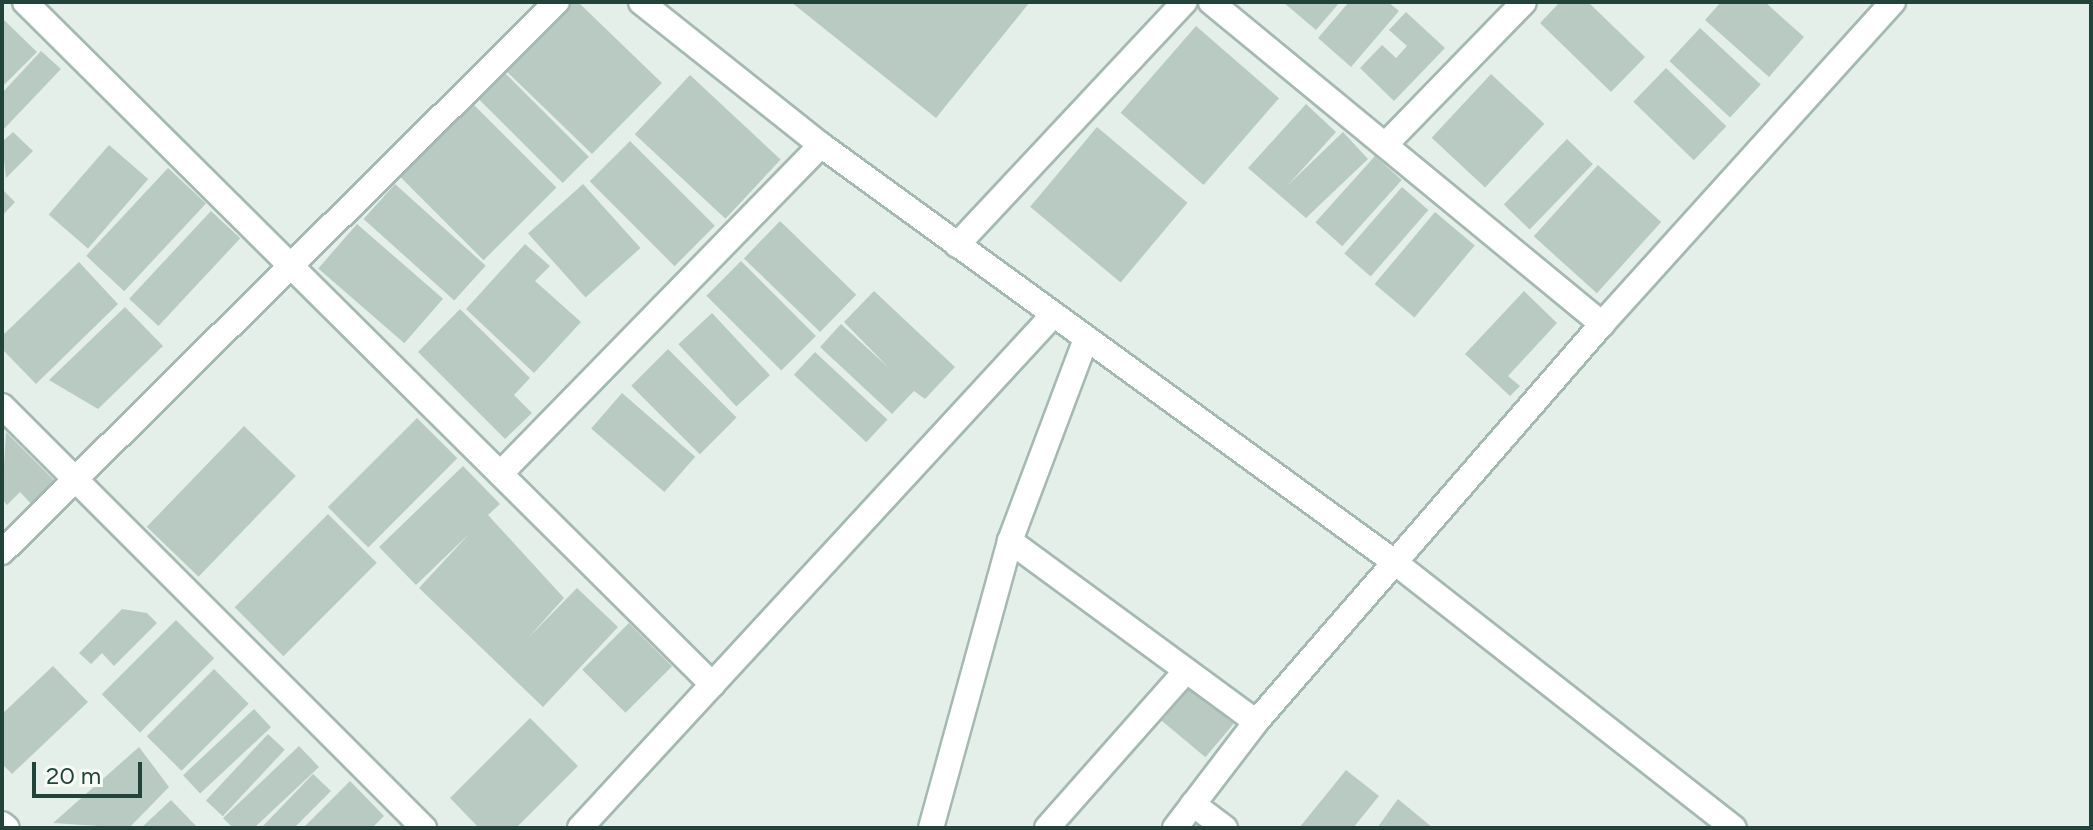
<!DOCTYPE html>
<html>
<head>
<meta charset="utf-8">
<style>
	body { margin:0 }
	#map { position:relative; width:2093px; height:830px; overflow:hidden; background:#e4efea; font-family:Figtree,sans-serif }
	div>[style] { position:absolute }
	.building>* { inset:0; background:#b9cac3; transform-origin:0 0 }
	.roads { filter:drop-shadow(2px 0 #a6b8b2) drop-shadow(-2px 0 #a6b8b2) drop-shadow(0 2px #a6b8b2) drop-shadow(0 -2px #a6b8b2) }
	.minor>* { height:24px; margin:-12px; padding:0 12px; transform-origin:12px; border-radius:12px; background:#fff }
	span { translate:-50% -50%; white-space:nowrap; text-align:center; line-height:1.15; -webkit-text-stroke:6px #f6fbf8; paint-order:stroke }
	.frame { position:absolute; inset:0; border:4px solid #22433a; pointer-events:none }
	.scale { position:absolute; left:32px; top:762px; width:110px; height:36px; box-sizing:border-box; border:4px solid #22433a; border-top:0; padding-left:10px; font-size:24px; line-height:28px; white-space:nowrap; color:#22433a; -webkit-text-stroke:6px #f6fbf8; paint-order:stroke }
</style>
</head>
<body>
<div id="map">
	<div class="building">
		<div style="clip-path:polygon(568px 2px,578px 2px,662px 83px,592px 154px,503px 68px)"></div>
		<div style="clip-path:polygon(791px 2px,1030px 2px,936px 118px)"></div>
		<div style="clip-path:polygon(1283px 2px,1340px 2px,1316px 30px)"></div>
		<div style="clip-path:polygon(1349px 2px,1388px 2px,1399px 11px,1351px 67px,1318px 38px)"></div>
		<div style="clip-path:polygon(1560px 2px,1588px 2px,1645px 57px,1611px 92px,1540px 23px)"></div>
		<div style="clip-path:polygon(1721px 2px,1765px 2px,1804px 37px,1769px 77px,1705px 20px)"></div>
		<div style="clip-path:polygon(1406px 12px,1445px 48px,1394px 101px,1360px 68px,1382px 45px,1396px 58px,1407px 46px,1389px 30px)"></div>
		<div style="clip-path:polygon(2px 18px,37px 52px,2px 87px)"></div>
		<div style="left:1196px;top:26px;width:110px;height:115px;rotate:41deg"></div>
		<div style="left:1700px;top:28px;width:83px;height:45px;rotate:43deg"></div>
		<div style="clip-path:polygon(41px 51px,61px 69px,2px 131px,2px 93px)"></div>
		<div style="left:1666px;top:68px;width:84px;height:47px;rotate:44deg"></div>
		<div style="left:504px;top:72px;width:120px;height:37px;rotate:45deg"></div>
		<div style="left:1491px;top:74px;width:73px;height:87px;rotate:43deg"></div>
		<div style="left:690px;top:75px;width:124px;height:81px;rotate:43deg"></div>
		<div style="left:473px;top:104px;width:118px;height:103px;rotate:45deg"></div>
		<div style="clip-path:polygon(1306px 104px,1336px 132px,1288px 185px,1343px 132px,1368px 159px,1306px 218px,1248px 168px)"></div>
		<div style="left:1097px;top:127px;width:118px;height:104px;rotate:40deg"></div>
		<div style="clip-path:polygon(13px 132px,33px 151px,6px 178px,2px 142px)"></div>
		<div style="left:1567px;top:139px;width:36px;height:91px;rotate:44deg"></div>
		<div style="left:630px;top:141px;width:120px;height:57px;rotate:45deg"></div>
		<div style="left:109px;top:145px;width:52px;height:92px;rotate:41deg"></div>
		<div style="left:1375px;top:156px;width:36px;height:89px;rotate:42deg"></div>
		<div style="left:1598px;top:165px;width:85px;height:96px;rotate:42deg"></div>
		<div style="left:168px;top:168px;width:52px;height:120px;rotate:43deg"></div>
		<div style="left:395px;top:184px;width:122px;height:47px;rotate:42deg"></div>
		<div style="left:583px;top:184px;width:86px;height:74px;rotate:48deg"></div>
		<div style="left:1402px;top:187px;width:35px;height:88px;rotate:41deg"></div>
		<div style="clip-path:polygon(2px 189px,15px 202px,2px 216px)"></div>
		<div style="left:211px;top:211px;width:40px;height:120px;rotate:43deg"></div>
		<div style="left:1435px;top:212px;width:52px;height:94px;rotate:40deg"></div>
		<div style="left:780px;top:221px;width:106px;height:52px;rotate:44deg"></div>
		<div style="left:357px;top:224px;width:114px;height:59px;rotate:41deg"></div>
		<div style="clip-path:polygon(525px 244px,550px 266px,535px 281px,581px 322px,534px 373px,466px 309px)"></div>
		<div style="left:741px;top:261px;width:106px;height:49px;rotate:45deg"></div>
		<div style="clip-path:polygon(79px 262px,118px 304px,36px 384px,2px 349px,2px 336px)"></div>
		<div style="clip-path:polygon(874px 291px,955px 367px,925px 399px,914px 391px,892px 414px,820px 347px,841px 324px,889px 368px,844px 322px)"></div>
		<div style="clip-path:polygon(1524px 291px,1557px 323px,1508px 376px,1520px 386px,1510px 396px,1465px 354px)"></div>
		<div style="clip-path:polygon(125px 307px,163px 346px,98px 409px,49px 380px)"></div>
		<div style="clip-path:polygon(460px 309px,530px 378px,514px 395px,532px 413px,505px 439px,418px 352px)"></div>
		<div style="left:712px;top:313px;width:85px;height:46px;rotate:47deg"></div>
		<div style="left:668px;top:349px;width:97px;height:52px;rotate:45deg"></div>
		<div style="left:815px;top:352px;width:99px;height:31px;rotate:43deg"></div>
		<div style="left:622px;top:393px;width:97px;height:47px;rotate:41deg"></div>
		<div style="left:417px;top:418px;width:57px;height:126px;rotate:45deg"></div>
		<div style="left:244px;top:426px;width:72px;height:140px;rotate:44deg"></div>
		<div style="clip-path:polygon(6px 432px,58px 484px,34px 507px,20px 492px,7px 505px,2px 499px)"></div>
		<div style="clip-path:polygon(463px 466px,500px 504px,488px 515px,564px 598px,527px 639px,577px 588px,618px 627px,543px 707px,419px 588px,469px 534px,416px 585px,379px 547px)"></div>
		<div style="left:328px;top:514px;width:69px;height:132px;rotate:45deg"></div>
		<div style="clip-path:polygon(122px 609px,147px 613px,157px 623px,114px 666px,102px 653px,91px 664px,79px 653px)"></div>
		<div style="left:176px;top:620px;width:54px;height:105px;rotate:45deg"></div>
		<div style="left:629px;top:623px;width:61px;height:66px;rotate:45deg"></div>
		<div style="clip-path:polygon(53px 666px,88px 702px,12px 774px,2px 764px,2px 714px)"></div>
		<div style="left:214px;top:669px;width:49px;height:95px;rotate:45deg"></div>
		<div style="left:1190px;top:687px;width:57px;height:44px;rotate:40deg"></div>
		<div style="left:254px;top:709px;width:25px;height:97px;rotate:47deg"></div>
		<div style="clip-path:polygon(530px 718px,578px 766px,516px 828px,479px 828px,450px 798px)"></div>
		<div style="left:268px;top:734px;width:23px;height:91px;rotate:43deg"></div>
		<div style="clip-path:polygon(299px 746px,319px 767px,254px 828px,233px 828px,223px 818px)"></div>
		<div style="clip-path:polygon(139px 747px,169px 787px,129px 828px,53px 823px)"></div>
		<div style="clip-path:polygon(1346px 770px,1379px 796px,1353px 828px,1299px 828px)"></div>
		<div style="clip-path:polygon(313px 774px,331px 791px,294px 828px,261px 828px)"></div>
		<div style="clip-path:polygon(350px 781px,384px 816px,372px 828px,303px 828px)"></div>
		<div style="clip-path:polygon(1398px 799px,1433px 828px,1377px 828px)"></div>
		<div style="clip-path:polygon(171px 800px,198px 828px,141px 828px)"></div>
	</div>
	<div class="roads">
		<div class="minor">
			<div style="left:25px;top:2px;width:969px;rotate:44.79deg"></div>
			<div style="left:641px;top:2px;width:230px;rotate:38.5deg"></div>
			<div style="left:821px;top:145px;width:712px;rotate:36.03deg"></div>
			<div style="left:1397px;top:564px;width:428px;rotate:38.1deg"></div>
			<div style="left:1211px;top:2px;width:507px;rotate:39.47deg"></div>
			<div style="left:1385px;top:145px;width:199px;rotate:-45.8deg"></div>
			<div style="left:957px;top:245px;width:333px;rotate:-46.9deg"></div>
			<div style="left:2px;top:406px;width:597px;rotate:45deg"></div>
			<div style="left:501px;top:473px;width:458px;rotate:-45.7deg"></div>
			<div style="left:1010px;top:541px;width:305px;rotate:36.3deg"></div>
			<div style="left:2px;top:552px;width:781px;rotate:-44.74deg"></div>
			<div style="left:1193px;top:804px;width:40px;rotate:37deg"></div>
			<div style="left:2px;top:824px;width:6px;rotate:39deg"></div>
			<div style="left:580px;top:828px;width:698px;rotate:-47.32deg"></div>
			<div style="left:931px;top:828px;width:298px;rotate:-74.6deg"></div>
			<div style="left:1010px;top:541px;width:216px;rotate:-69.4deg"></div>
			<div style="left:1047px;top:828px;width:210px;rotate:-48.5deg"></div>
			<div style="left:1175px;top:828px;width:133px;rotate:-52.6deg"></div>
			<div style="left:1256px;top:722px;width:527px;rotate:-49deg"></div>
			<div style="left:1602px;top:324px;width:434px;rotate:-47.9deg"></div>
		</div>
	</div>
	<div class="frame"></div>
	<div class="scale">20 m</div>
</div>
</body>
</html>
